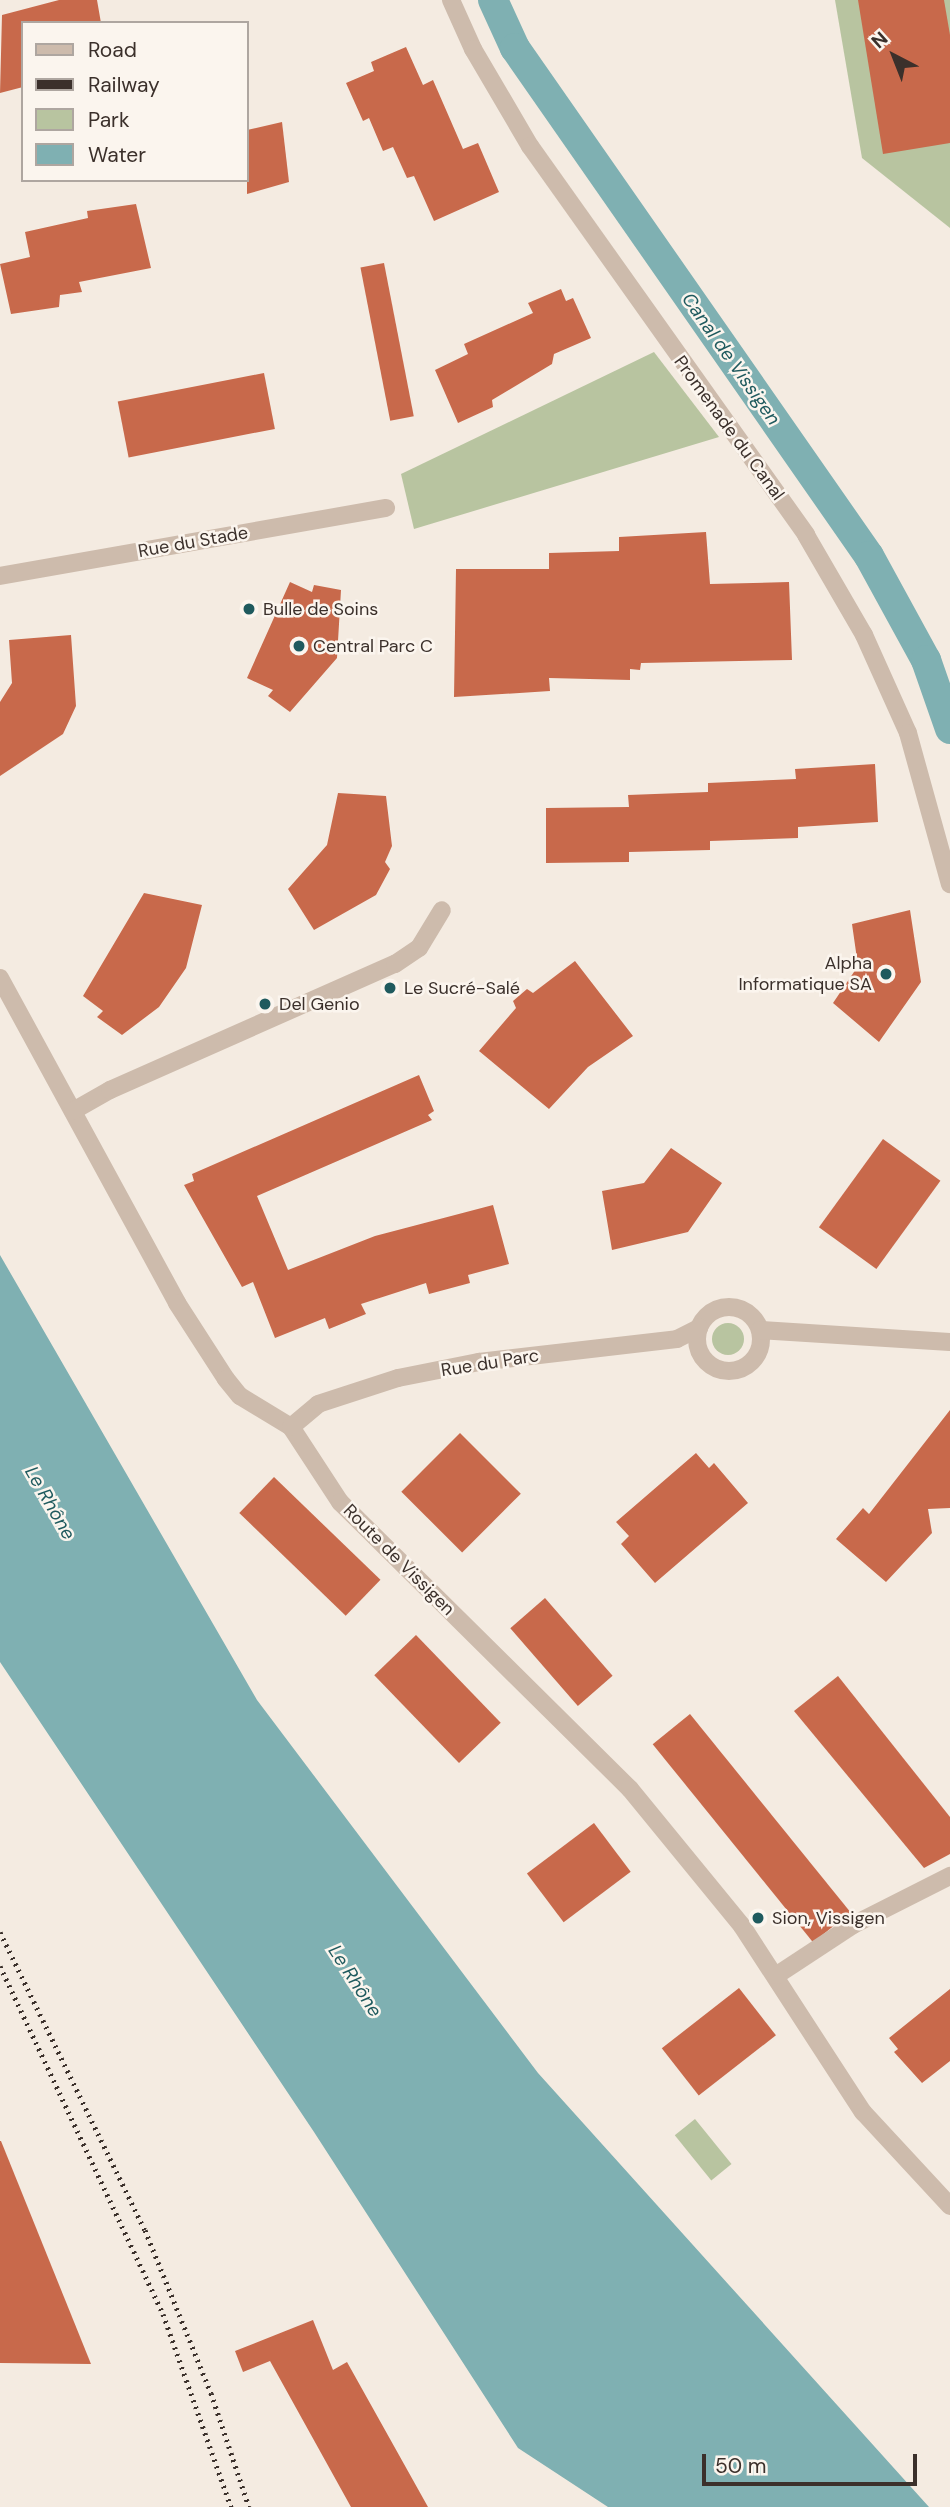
<!DOCTYPE html>
<html>
<head>
<meta charset="utf-8">
<style>
	body { margin:0 }
	#map { position:relative; width:950px; height:2507px; overflow:hidden; background:#f4ebe1; font-family:"DM Sans",sans-serif }
	div>[style] { position:absolute }
	.green>* { inset:0; background:#b8c4a0; transform-origin:0 0 }
	.round { border-radius:50% }
	.water>* { inset:0; background:#7fb0b2 }
	.canal>* { height:30px; margin:-15px; padding:0 15px; transform-origin:15px; border-radius:15px; background:#7fb0b2 }
	.building>* { inset:0; background:#c8694b; transform-origin:0 0 }
	.minor>* { height:18px; margin:-9px; padding:0 9px; transform-origin:9px; border-radius:9px; background:#cdbbac }
	.minor>.ring { margin:-9px; padding:0; box-sizing:content-box; background:none; border:18px solid #cdbbac; border-radius:50% }
	.rail>* { height:5px; margin-top:-2.5px; transform-origin:0; background:repeating-linear-gradient(90deg,#3b302b 0 2px,transparent 0 7px) }
	.dots>* { width:19px; height:19px; translate:-50% -50%; box-sizing:border-box; border:4px solid #fbf5ee; border-radius:50% }
	span { translate:-50% -50%; white-space:nowrap; text-align:center; line-height:1.15; -webkit-text-stroke:5px #fbf5ee; paint-order:stroke }
	.street-label { font-size:18px; color:#3b302b }
	.poi-label { font-size:18px; color:#3b302b }
	.left { translate:0 -50%; text-align:left }
	.right { translate:-100% -50%; text-align:right }
	.water-label { font-size:19px; color:#1f5a5e; font-style:italic }
	.legend { position:absolute; left:21px; top:21px; width:228px; height:161px; box-sizing:border-box; background:#fbf5ee; border:2px solid #aea6a0; margin:0; padding:9px 12px; list-style:none; font-size:21px; color:#3b302b }
	.legend li { display:flex; align-items:center; gap:14px; height:35px }
	.legend b { width:35px; border:2px solid #aea6a0 }
	.north { position:absolute; left:859px; top:21px; width:70px; height:70px; -webkit-text-stroke:5px #fbf5ee; paint-order:stroke; rotate:318deg; font-size:19px; font-weight:700; line-height:28px; text-align:center; color:#3b302b }
	.north::after { content:''; display:block; margin:auto; width:24px; height:32px; background:#3b302b; clip-path:polygon(50% 0,100% 100%,50% 72%,0 100%) }
	.scale { position:absolute; left:702px; top:2454px; width:215px; height:32px; box-sizing:border-box; border:4px solid #3b302b; border-top:0; padding-left:9px; font-size:21px; line-height:24px; white-space:nowrap; color:#3b302b; -webkit-text-stroke:5px #fbf5ee; paint-order:stroke }
</style>
</head>
<body>
<div id="map">
	<div class="green">
		<div style="clip-path:polygon(835px 0,950px 0,950px 228px,862px 158px)"></div>
		<div style="clip-path:polygon(654px 352px,719px 437px,414px 529px,401px 474px)"></div>
		<div class="round" style="left:712px;top:1323px;width:32px;height:32px"></div>
		<div style="left:695px;top:2119px;width:58px;height:26px;rotate:51deg"></div>
	</div>
	<div class="water">
		<div style="clip-path:polygon(0 1255px,257px 1700px,538px 2073px,929px 2507px,608px 2507px,518px 2448px,314px 2132px,0 1662px)"></div>
	</div>
	<div class="canal">
		<div style="left:493px;top:0;width:53px;rotate:65.4deg"></div>
		<div style="left:515px;top:48px;width:619px;rotate:55.13deg"></div>
		<div style="left:869px;top:556px;width:119px;rotate:61.3deg"></div>
		<div style="left:926px;top:660px;width:73px;rotate:70.8deg"></div>
	</div>
	<div class="building">
		<div style="clip-path:polygon(59px 0,97px 0,101px 23px,23px 23px,23px 87px,0 93px,2px 15px)"></div>
		<div style="clip-path:polygon(858px 0,944px 0,950px 35px,950px 143px,883px 154px)"></div>
		<div style="clip-path:polygon(406px 47px,423px 85px,433px 80px,463px 149px,478px 143px,499px 192px,434px 221px,414px 176px,407px 178px,393px 147px,383px 151px,369px 118px,363px 121px,346px 83px,374px 71px,371px 62px)"></div>
		<div style="clip-path:polygon(282px 122px,289px 182px,247px 194px,247px 130px)"></div>
		<div style="clip-path:polygon(136px 204px,151px 268px,79px 282px,82px 292px,60px 295px,59px 307px,11px 314px,0 264px,30px 257px,25px 232px,88px 218px,87px 211px)"></div>
		<div style="left:384px;top:263px;width:156px;height:24px;rotate:79deg"></div>
		<div style="clip-path:polygon(561px 289px,566px 301px,573px 298px,591px 338px,554px 354px,552px 364px,492px 400px,493px 407px,458px 423px,435px 370px,468px 354px,464px 344px,533px 313px,528px 303px)"></div>
		<div style="left:264px;top:373px;width:57px;height:149px;rotate:79deg"></div>
		<div style="clip-path:polygon(706px 532px,710px 584px,789px 582px,792px 660px,641px 663px,640px 670px,630px 669px,630px 680px,549px 678px,550px 691px,454px 697px,456px 569px,549px 569px,549px 553px,619px 551px,619px 537px)"></div>
		<div style="clip-path:polygon(290px 582px,312px 592px,314px 585px,341px 590px,337px 658px,290px 712px,268px 696px,273px 690px,247px 678px)"></div>
		<div style="clip-path:polygon(71px 635px,76px 706px,63px 734px,0 776px,0 702px,12px 683px,9px 640px)"></div>
		<div style="clip-path:polygon(875px 764px,878px 822px,798px 827px,798px 838px,710px 841px,710px 850px,629px 852px,629px 862px,546px 863px,546px 808px,629px 807px,628px 795px,708px 792px,708px 783px,796px 779px,795px 769px)"></div>
		<div style="clip-path:polygon(338px 793px,386px 796px,392px 846px,385px 862px,390px 869px,376px 895px,314px 930px,288px 889px,327px 845px)"></div>
		<div style="clip-path:polygon(144px 893px,202px 905px,186px 968px,159px 1007px,122px 1035px,97px 1017px,103px 1011px,83px 996px)"></div>
		<div style="clip-path:polygon(910px 910px,921px 982px,879px 1042px,833px 1003px,858px 966px,852px 924px)"></div>
		<div style="clip-path:polygon(575px 961px,633px 1036px,588px 1067px,549px 1109px,479px 1051px,516px 1008px,513px 1001px,527px 989px,533px 993px)"></div>
		<div style="clip-path:polygon(419px 1075px,434px 1111px,428px 1115px,432px 1120px,257px 1196px,288px 1270px,375px 1236px,493px 1205px,509px 1264px,468px 1275px,470px 1283px,429px 1294px,426px 1283px,361px 1304px,366px 1314px,329px 1329px,325px 1318px,275px 1338px,253px 1282px,242px 1287px,184px 1185px,194px 1181px,192px 1174px)"></div>
		<div style="left:883px;top:1139px;width:71px;height:109px;rotate:36deg"></div>
		<div style="clip-path:polygon(671px 1148px,722px 1183px,688px 1232px,612px 1250px,602px 1191px,644px 1183px)"></div>
		<div style="clip-path:polygon(950px 1410px,950px 1508px,928px 1509px,932px 1533px,886px 1582px,836px 1539px,863px 1508px,869px 1514px)"></div>
		<div style="left:460px;top:1433px;width:86px;height:83px;rotate:45deg"></div>
		<div style="clip-path:polygon(696px 1453px,709px 1468px,714px 1463px,748px 1503px,655px 1583px,621px 1544px,629px 1536px,616px 1522px)"></div>
		<div style="left:274px;top:1477px;width:148px;height:50px;rotate:44deg"></div>
		<div style="left:545px;top:1598px;width:103px;height:46px;rotate:49deg"></div>
		<div style="left:416px;top:1635px;width:122px;height:58px;rotate:46deg"></div>
		<div style="clip-path:polygon(838px 1676px,950px 1817px,950px 1854px,924px 1868px,794px 1711px)"></div>
		<div style="left:690px;top:1714px;width:255px;height:48px;rotate:51deg"></div>
		<div style="left:594px;top:1823px;width:61px;height:84px;rotate:53deg"></div>
		<div style="left:739px;top:1988px;width:60px;height:98px;rotate:52deg"></div>
		<div style="clip-path:polygon(950px 1989px,950px 2061px,922px 2083px,894px 2052px,898px 2049px,889px 2038px)"></div>
		<div style="clip-path:polygon(0 2141px,1px 2141px,91px 2364px,0 2363px)"></div>
		<div style="clip-path:polygon(313px 2320px,333px 2370px,347px 2362px,428px 2507px,351px 2507px,270px 2361px,243px 2372px,235px 2351px)"></div>
	</div>
	<div class="minor">
		<div style="left:451px;top:0;width:54px;rotate:65.8deg"></div>
		<div style="left:473px;top:49px;width:113px;rotate:59.6deg"></div>
		<div style="left:530px;top:146px;width:477px;rotate:54.6deg"></div>
		<div style="left:806px;top:535px;width:116px;rotate:59.9deg"></div>
		<div style="left:864px;top:635px;width:107px;rotate:65.8deg"></div>
		<div style="left:908px;top:733px;width:157px;rotate:74.5deg"></div>
		<div style="left:0;top:576px;width:392px;rotate:-10deg"></div>
		<div style="left:0;top:978px;width:370px;rotate:61.4deg"></div>
		<div style="left:177px;top:1303px;width:90px;rotate:57.2deg"></div>
		<div style="left:226px;top:1379px;width:22px;rotate:51deg"></div>
		<div style="left:240px;top:1396px;width:60px;rotate:31.3deg"></div>
		<div style="left:291px;top:1427px;width:90px;rotate:56.8deg"></div>
		<div style="left:340px;top:1502px;width:408px;rotate:44.7deg"></div>
		<div style="left:630px;top:1789px;width:177px;rotate:50.7deg"></div>
		<div style="left:742px;top:1926px;width:222px;rotate:57deg"></div>
		<div style="left:863px;top:2112px;width:128px;rotate:47.2deg"></div>
		<div style="left:73px;top:1111px;width:43px;rotate:-29.6deg"></div>
		<div style="left:110px;top:1090px;width:312px;rotate:-23.9deg"></div>
		<div style="left:395px;top:964px;width:29px;rotate:-34deg"></div>
		<div style="left:419px;top:948px;width:44px;rotate:-58.8deg"></div>
		<div class="ring" style="left:697px;top:1307px;width:46px;height:46px"></div>
		<div style="left:760px;top:1330px;width:190px;rotate:3.6deg"></div>
		<div style="left:291px;top:1427px;width:35px;rotate:-40deg"></div>
		<div style="left:318px;top:1404px;width:84px;rotate:-18deg"></div>
		<div style="left:398px;top:1378px;width:83px;rotate:-11.2deg"></div>
		<div style="left:479px;top:1362px;width:199px;rotate:-6.6deg"></div>
		<div style="left:677px;top:1339px;width:25px;rotate:-27deg"></div>
		<div style="left:777px;top:1975px;width:91px;rotate:-33.3deg"></div>
		<div style="left:853px;top:1925px;width:109px;rotate:-26.8deg"></div>
	</div>
	<div class="rail">
		<div style="left:0;top:1932px;width:331px;rotate:64.1deg"></div>
		<div style="left:145px;top:2230px;width:176px;rotate:68deg"></div>
		<div style="left:211px;top:2393px;width:120px;rotate:71.6deg"></div>
		<div style="left:0;top:1966px;width:384px;rotate:64.9deg"></div>
		<div style="left:163px;top:2314px;width:205px;rotate:70.6deg"></div>
	</div>
	<div class="dots">
		<div style="left:249px;top:609px;background:#1f5a5e"></div>
		<div style="left:299px;top:646px;background:#1f5a5e"></div>
		<div style="left:886px;top:974px;background:#1f5a5e"></div>
		<div style="left:390px;top:988px;background:#1f5a5e"></div>
		<div style="left:265px;top:1004px;background:#1f5a5e"></div>
		<div style="left:758px;top:1918px;background:#1f5a5e"></div>
	</div>
	<div class="street-label">
		<span style="left:729px;top:428px;rotate:54deg">Promenade du Canal</span>
		<span style="left:193px;top:542px;rotate:-10deg">Rue du Stade</span>
		<span style="left:490px;top:1363px;rotate:-9deg">Rue du Parc</span>
		<span style="left:399px;top:1560px;rotate:45deg">Route de Vissigen</span>
	</div>
	<div class="poi-label">
		<span class="left" style="left:263px;top:609px">Bulle de Soins</span>
		<span class="left" style="left:313px;top:646px">Central Parc C</span>
		<span class="right" style="left:872px;top:974px">Alpha<br>Informatique SA</span>
		<span class="left" style="left:404px;top:988px">Le Sucré-Salé</span>
		<span class="left" style="left:279px;top:1004px">Del Genio</span>
		<span class="left" style="left:772px;top:1918px">Sion, Vissigen</span>
	</div>
	<div class="water-label">
		<span style="left:731px;top:359px;rotate:55deg">Canal de Vissigen</span>
		<span style="left:50px;top:1503px;rotate:60deg">Le Rhône</span>
		<span style="left:355px;top:1981px;rotate:57deg">Le Rhône</span>
	</div>
	<ul class="legend">
	<li><b style="height:9px;background:#cdbbac"></b>Road</li>
	<li><b style="height:9px;background:#3b302b"></b>Railway</li>
	<li><b style="height:19px;background:#b8c4a0"></b>Park</li>
	<li><b style="height:19px;background:#7fb0b2"></b>Water</li>
	</ul>
	<div class="north">N</div>
	<div class="scale">50 m</div>
</div>
</body>
</html>
